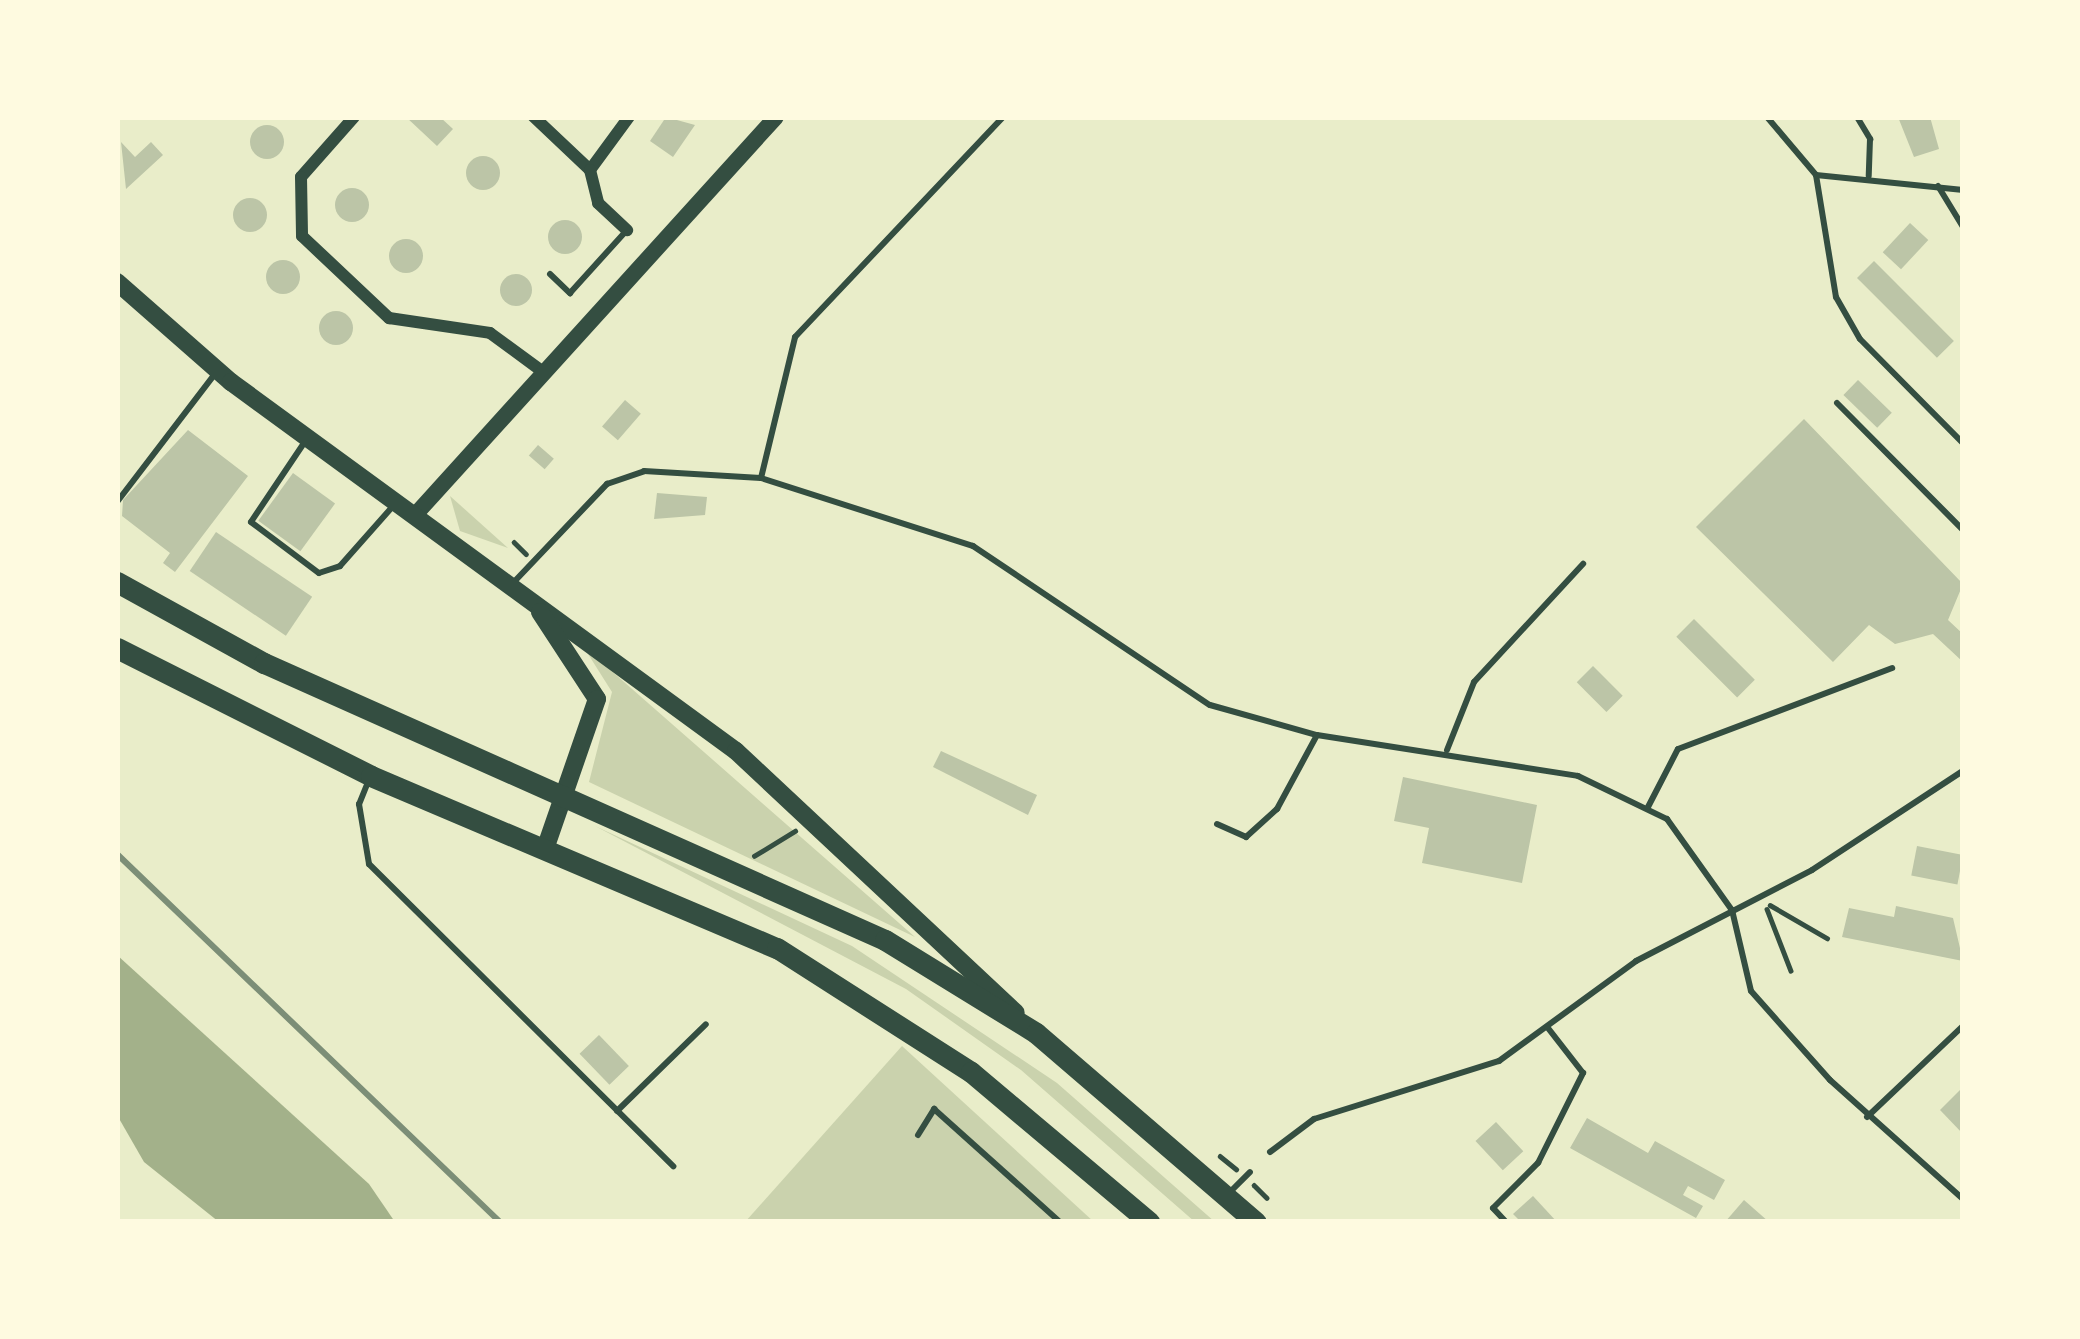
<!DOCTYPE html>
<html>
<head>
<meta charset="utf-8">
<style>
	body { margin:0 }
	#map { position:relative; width:2080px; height:1339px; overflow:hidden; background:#e9edc9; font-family:"Golos Text",sans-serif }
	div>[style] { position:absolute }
	.green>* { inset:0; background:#cad2ad }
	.water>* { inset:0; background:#a3b18a }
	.building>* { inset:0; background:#bcc5a7; transform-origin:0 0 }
	.round { border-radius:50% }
	.path>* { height:4.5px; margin:-2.25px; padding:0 2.25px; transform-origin:2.25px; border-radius:2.25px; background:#344e41 }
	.service>* { height:6px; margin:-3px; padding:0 3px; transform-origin:3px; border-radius:3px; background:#344e41 }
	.minor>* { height:12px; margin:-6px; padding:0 6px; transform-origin:6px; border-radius:6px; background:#344e41 }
	.tertiary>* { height:16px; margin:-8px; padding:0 8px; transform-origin:8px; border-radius:8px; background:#344e41 }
	.secondary>* { height:18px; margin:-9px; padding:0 9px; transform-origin:9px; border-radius:9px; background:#344e41 }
	.trunk>* { height:21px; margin:-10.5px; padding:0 10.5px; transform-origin:10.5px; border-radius:10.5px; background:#344e41 }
	.rail>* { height:6px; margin:-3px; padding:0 3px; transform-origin:3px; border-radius:3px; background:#7c8e77 }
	span { translate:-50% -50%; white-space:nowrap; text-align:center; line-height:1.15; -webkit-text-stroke:12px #fefae0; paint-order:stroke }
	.frame { position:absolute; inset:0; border:120px solid #fefae0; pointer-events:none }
</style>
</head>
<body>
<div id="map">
	<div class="green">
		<div style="clip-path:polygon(450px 496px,508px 548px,460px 531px)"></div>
		<div style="clip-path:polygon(583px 646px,915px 937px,589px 782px,612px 692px)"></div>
		<div style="clip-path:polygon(595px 826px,852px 946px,1057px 1083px,1215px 1222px,1195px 1222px,1021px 1070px,906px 989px)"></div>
		<div style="clip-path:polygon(902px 1046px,1094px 1222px,745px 1222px)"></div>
	</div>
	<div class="water">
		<div style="clip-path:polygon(117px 955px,369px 1184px,395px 1222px,219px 1222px,144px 1162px,117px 1115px)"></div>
	</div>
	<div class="building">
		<div style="clip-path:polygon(406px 117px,440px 117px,453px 129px,437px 146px)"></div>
		<div style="clip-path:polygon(666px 117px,695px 125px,673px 157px,650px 141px)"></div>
		<div style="clip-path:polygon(1898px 117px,1930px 117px,1939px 149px,1914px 157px)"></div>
		<div class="round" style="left:250px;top:125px;width:34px;height:34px"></div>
		<div style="clip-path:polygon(121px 142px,135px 157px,151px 142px,163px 155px,126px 189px)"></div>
		<div class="round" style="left:466px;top:156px;width:34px;height:34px"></div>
		<div class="round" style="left:335px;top:188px;width:34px;height:34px"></div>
		<div class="round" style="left:233px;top:198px;width:34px;height:34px"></div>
		<div class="round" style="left:548px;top:220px;width:34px;height:34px"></div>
		<div style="left:1910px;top:223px;width:25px;height:40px;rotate:43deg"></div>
		<div class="round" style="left:389px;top:239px;width:34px;height:34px"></div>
		<div class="round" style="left:266px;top:260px;width:34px;height:34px"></div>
		<div style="left:1874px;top:261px;width:113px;height:24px;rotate:45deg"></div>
		<div class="round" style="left:500px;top:274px;width:32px;height:32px"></div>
		<div class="round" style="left:319px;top:311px;width:34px;height:34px"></div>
		<div style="left:1858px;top:380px;width:47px;height:21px;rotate:44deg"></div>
		<div style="left:625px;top:400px;width:21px;height:35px;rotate:41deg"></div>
		<div style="clip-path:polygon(1804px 419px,1963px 584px,1948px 620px,1963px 634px,1963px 662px,1933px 634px,1895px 644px,1869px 625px,1833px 662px,1696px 527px)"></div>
		<div style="clip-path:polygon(188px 430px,248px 476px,175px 572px,163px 563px,170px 553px,122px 516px,123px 500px)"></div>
		<div style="left:538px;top:445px;width:21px;height:14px;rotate:41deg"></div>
		<div style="left:293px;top:473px;width:52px;height:59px;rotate:36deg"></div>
		<div style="clip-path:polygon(657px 493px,707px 497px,705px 515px,654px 519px)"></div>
		<div style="left:216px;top:532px;width:116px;height:47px;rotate:34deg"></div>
		<div style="left:1694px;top:619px;width:86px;height:25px;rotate:45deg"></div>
		<div style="left:1593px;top:666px;width:42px;height:23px;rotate:45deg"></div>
		<div style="clip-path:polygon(941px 751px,1037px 795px,1028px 815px,933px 767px)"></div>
		<div style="clip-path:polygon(1403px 777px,1537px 805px,1522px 883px,1422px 863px,1429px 828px,1394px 821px)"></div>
		<div style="left:1917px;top:846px;width:47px;height:30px;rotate:11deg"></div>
		<div style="clip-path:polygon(1896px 906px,1953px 918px,1963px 961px,1842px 937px,1849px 908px,1894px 917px)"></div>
		<div style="left:599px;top:1035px;width:43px;height:27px;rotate:46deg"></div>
		<div style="clip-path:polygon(1963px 1087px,1963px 1134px,1940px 1110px)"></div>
		<div style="clip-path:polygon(1587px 1118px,1648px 1153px,1655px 1141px,1725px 1180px,1714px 1200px,1688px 1186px,1683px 1195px,1703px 1206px,1696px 1218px,1570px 1148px)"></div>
		<div style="left:1496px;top:1122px;width:40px;height:28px;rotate:47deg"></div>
		<div style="clip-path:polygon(1533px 1196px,1557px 1222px,1521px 1222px,1513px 1214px)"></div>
		<div style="clip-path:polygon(1744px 1200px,1769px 1222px,1725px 1222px)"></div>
	</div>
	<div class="path">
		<div style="left:514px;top:542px;width:17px;rotate:45deg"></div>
		<div style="left:754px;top:856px;width:48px;rotate:-31.4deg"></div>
		<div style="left:1770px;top:905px;width:66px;rotate:30.1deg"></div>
		<div style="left:1767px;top:909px;width:66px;rotate:68.8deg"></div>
		<div style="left:1220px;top:1156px;width:21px;rotate:39deg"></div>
		<div style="left:1254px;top:1185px;width:18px;rotate:45deg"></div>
	</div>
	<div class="service">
		<div style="left:1767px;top:117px;width:76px;rotate:49.8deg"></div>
		<div style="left:1816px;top:175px;width:124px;rotate:80.7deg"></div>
		<div style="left:1836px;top:297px;width:48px;rotate:60.3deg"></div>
		<div style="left:1860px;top:339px;width:146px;rotate:45.3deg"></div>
		<div style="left:1857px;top:117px;width:26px;rotate:59deg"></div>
		<div style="left:1870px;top:139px;width:37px;rotate:92deg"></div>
		<div style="left:1816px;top:175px;width:148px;rotate:5.8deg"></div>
		<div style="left:1938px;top:186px;width:48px;rotate:58.6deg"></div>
		<div style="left:550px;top:274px;width:28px;rotate:44deg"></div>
		<div style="left:570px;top:293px;width:85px;rotate:-47.9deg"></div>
		<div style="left:1837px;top:403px;width:179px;rotate:45.2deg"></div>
		<div style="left:304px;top:443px;width:95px;rotate:123.9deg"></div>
		<div style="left:251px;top:522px;width:85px;rotate:36.9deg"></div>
		<div style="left:319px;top:573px;width:22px;rotate:-18deg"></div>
		<div style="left:340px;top:566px;width:81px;rotate:-48.5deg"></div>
		<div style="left:761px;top:478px;width:145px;rotate:-76.4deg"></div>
		<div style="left:795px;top:337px;width:303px;rotate:-46.6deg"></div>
		<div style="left:117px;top:502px;width:165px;rotate:-52.6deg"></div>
		<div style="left:513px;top:583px;width:137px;rotate:-46.5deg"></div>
		<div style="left:607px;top:484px;width:39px;rotate:-19deg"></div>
		<div style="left:644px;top:471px;width:117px;rotate:3.4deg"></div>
		<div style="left:761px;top:478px;width:223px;rotate:17.8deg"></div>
		<div style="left:973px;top:546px;width:285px;rotate:33.9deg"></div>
		<div style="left:1210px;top:705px;width:111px;rotate:15.7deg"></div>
		<div style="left:1317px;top:735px;width:264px;rotate:8.9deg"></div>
		<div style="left:1578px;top:776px;width:99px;rotate:25.8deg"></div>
		<div style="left:1667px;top:819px;width:112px;rotate:54.5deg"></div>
		<div style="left:1732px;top:910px;width:83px;rotate:76.8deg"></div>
		<div style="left:1751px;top:991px;width:119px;rotate:48.4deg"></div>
		<div style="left:1830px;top:1080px;width:178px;rotate:41.8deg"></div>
		<div style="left:1447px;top:750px;width:73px;rotate:-68.3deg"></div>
		<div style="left:1474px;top:682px;width:161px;rotate:-47.3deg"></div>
		<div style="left:368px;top:782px;width:24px;rotate:112deg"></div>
		<div style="left:359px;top:804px;width:61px;rotate:80.5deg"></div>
		<div style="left:369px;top:864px;width:429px;rotate:44.8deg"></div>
		<div style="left:1648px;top:807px;width:65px;rotate:-62.7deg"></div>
		<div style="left:1678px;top:749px;width:229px;rotate:-20.7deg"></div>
		<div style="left:1217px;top:824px;width:32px;rotate:24deg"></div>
		<div style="left:1246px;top:837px;width:42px;rotate:-42.1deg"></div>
		<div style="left:1277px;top:809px;width:84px;rotate:-61.6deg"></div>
		<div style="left:617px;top:1111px;width:124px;rotate:-44.3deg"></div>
		<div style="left:1867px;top:1117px;width:132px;rotate:-43.5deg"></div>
		<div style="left:918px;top:1135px;width:31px;rotate:-58deg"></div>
		<div style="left:934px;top:1109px;width:169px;rotate:41.9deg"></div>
		<div style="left:1270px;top:1152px;width:55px;rotate:-36.9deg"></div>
		<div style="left:1314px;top:1119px;width:194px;rotate:-17.4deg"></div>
		<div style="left:1499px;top:1061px;width:170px;rotate:-36.1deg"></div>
		<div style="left:1636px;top:961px;width:198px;rotate:-27.3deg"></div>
		<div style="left:1812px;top:870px;width:181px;rotate:-33.3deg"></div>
		<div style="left:1228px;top:1194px;width:31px;rotate:-45deg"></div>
		<div style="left:1506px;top:1222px;width:19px;rotate:-133deg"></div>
		<div style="left:1493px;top:1208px;width:64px;rotate:-45deg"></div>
		<div style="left:1538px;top:1163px;width:101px;rotate:-63.4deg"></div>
		<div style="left:1583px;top:1073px;width:57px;rotate:-127.9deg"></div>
	</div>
	<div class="minor">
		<div style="left:354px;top:117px;width:80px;rotate:131.5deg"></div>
		<div style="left:301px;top:177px;width:59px;rotate:89deg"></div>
		<div style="left:302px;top:236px;width:120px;rotate:43.3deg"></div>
		<div style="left:389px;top:318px;width:102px;rotate:8.4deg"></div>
		<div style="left:490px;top:333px;width:64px;rotate:36.2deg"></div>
		<div style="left:534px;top:117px;width:77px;rotate:43.4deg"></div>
		<div style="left:590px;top:170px;width:66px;rotate:-53.7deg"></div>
		<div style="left:590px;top:170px;width:34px;rotate:76deg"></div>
		<div style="left:598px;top:203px;width:40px;rotate:43deg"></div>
	</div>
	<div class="tertiary">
		<div style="left:415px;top:515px;width:537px;rotate:-47.79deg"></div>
	</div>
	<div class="secondary">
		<div style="left:117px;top:282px;width:152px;rotate:41.3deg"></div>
		<div style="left:231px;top:382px;width:625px;rotate:36.16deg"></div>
		<div style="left:736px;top:751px;width:383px;rotate:43.1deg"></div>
		<div style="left:540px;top:612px;width:104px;rotate:56.8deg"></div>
		<div style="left:597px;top:699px;width:156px;rotate:109.1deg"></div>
	</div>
	<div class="trunk">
		<div style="left:117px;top:582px;width:168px;rotate:28.9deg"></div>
		<div style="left:264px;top:663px;width:680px;rotate:24.04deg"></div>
		<div style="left:885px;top:940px;width:177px;rotate:31.6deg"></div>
		<div style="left:1036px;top:1033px;width:290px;rotate:40.7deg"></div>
		<div style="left:117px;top:648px;width:284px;rotate:26.7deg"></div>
		<div style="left:371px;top:776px;width:441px;rotate:23deg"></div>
		<div style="left:777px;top:948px;width:230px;rotate:32.6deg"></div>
		<div style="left:971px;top:1072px;width:233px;rotate:40.1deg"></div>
	</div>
	<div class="rail">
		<div style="left:117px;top:854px;width:531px;rotate:43.86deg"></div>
	</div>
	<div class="frame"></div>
</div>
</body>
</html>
